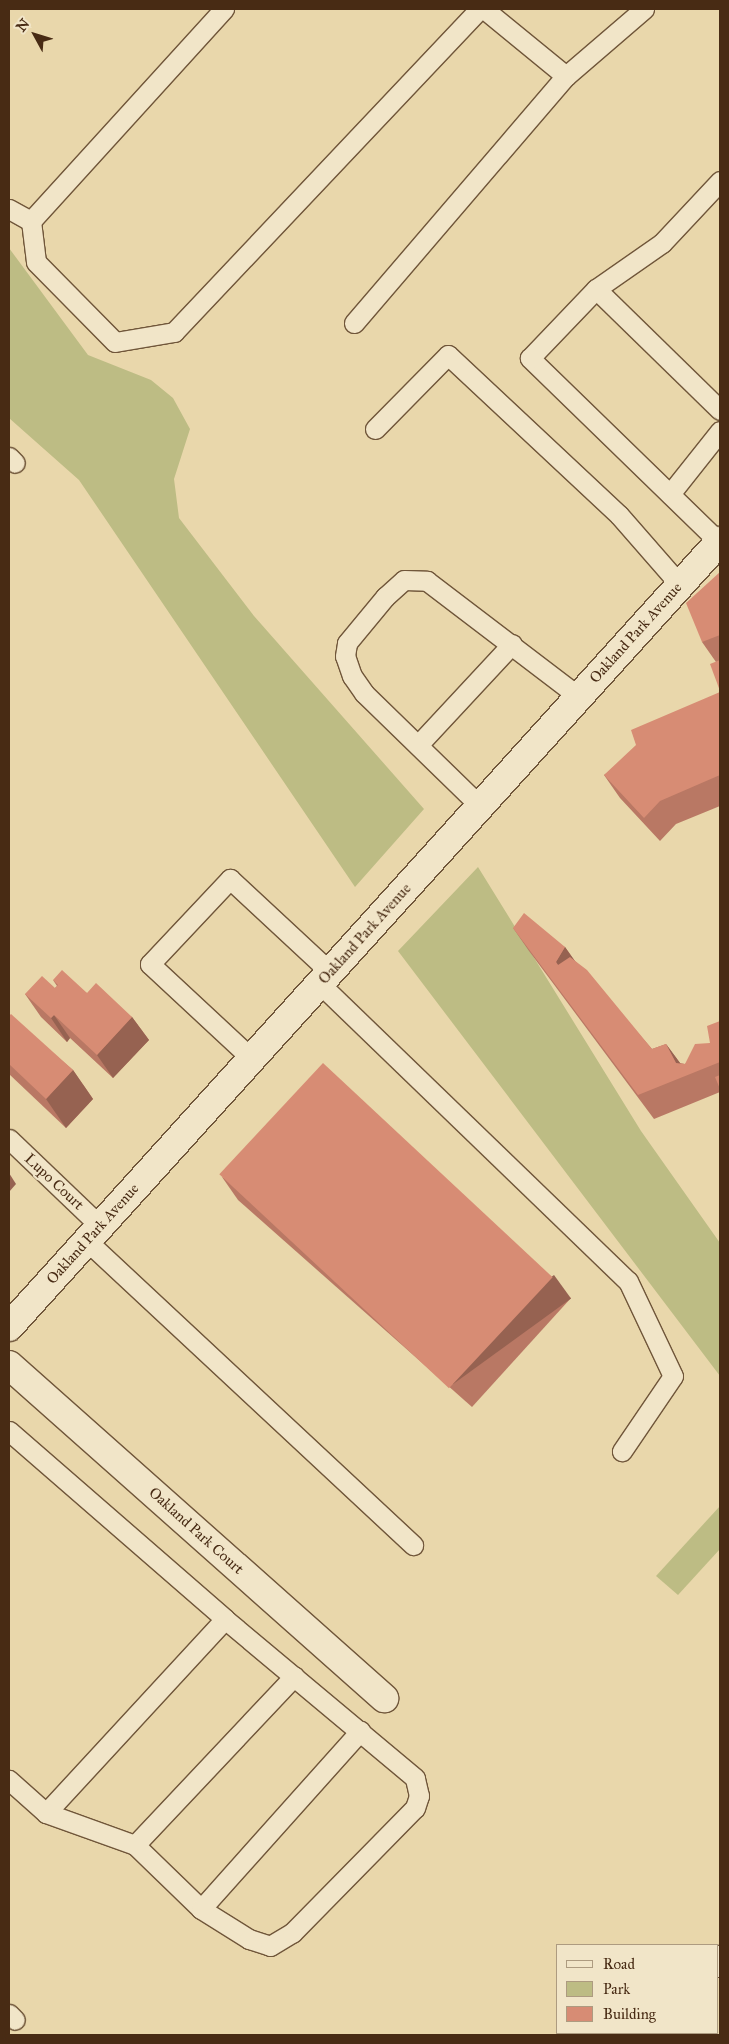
<!DOCTYPE html>
<html>
<head>
<meta charset="utf-8">
<style>
	body { margin:0 }
	#map { position:relative; width:729px; height:2044px; overflow:hidden; background:#e9d7ab; font-family:"IM FELL Great Primer",serif }
	div>[style] { position:absolute }
	.green>* { inset:0; background:#bdbc84 }
	.roads { filter:drop-shadow(1px 0 #70563a) drop-shadow(-1px 0 #70563a) drop-shadow(0 1px #70563a) drop-shadow(0 -1px #70563a) }
	.service>* { height:19px; margin:-9.5px; padding:0 9.5px; transform-origin:9.5px; border-radius:9.5px; background:#f1e5c8 }
	.minor>* { height:28px; margin:-14px; padding:0 14px; transform-origin:14px; border-radius:14px; background:#f1e5c8 }
	.secondary>* { height:28px; margin:-14px; padding:0 14px; transform-origin:14px; border-radius:14px; background:#f1e5c8 }
	.wall>* { inset:0; background:#b97864 }
	.shaded-wall>* { inset:0; background:#966251; transform-origin:0 0 }
	.building>* { inset:0; background:#d78c74; transform-origin:0 0 }
	span { translate:-50% -50%; white-space:nowrap; text-align:center; line-height:1.15; -webkit-text-stroke:4.5px #f1e5c8; paint-order:stroke }
	.street-label { font-size:15px; color:#482b14 }
	.frame { position:absolute; inset:0; border:10px solid #482b14; pointer-events:none }
	.legend { position:absolute; left:556px; top:1944px; width:162px; height:90px; box-sizing:border-box; background:#f1e5c8; border:1px solid #ad9b80; margin:0; padding:6px 9px; list-style:none; font-size:15px; color:#482b14 }
	.legend li { display:flex; align-items:center; gap:10px; height:25px }
	.legend b { width:25px; border:1px solid #ad9b80 }
	.north { position:absolute; left:10px; top:10px; width:50px; height:50px; -webkit-text-stroke:4px #f1e5c8; paint-order:stroke; rotate:309deg; font-size:14px; font-weight:700; line-height:20px; text-align:center; color:#482b14 }
	.north::after { content:''; display:block; margin:auto; width:18px; height:22px; background:#482b14; clip-path:polygon(50% 0,100% 100%,50% 72%,0 100%) }
</style>
</head>
<body>
<div id="map">
	<div class="green">
		<div style="clip-path:polygon(9px 248px,88px 355px,151px 380px,173px 398px,190px 429px,174px 479px,179px 518px,254px 616px,424px 809px,355px 887px,79px 480px,9px 418px)"></div>
		<div style="clip-path:polygon(478px 867px,641px 1131px,720px 1243px,720px 1376px,398px 951px)"></div>
		<div style="clip-path:polygon(720px 1506px,720px 1549px,678px 1595px,656px 1576px)"></div>
	</div>
	<div class="roads">
		<div class="service">
			<div style="left:484px;top:9px;width:106px;rotate:39.3deg"></div>
			<div style="left:566px;top:76px;width:103px;rotate:-40.7deg"></div>
			<div style="left:9px;top:209px;width:25px;rotate:29deg"></div>
			<div style="left:31px;top:221px;width:287px;rotate:-47.7deg"></div>
			<div style="left:31px;top:221px;width:41px;rotate:83deg"></div>
			<div style="left:36px;top:262px;width:112px;rotate:45.4deg"></div>
			<div style="left:115px;top:342px;width:60px;rotate:-9.6deg"></div>
			<div style="left:174px;top:332px;width:444px;rotate:-46.6deg"></div>
			<div style="left:596px;top:289px;width:173px;rotate:44.3deg"></div>
			<div style="left:354px;top:323px;width:326px;rotate:-49.4deg"></div>
			<div style="left:375px;top:429px;width:104px;rotate:-45.4deg"></div>
			<div style="left:448px;top:355px;width:234px;rotate:43.1deg"></div>
			<div style="left:619px;top:515px;width:93px;rotate:48.9deg"></div>
			<div style="left:9px;top:457px;width:8px;rotate:45deg"></div>
			<div style="left:670px;top:494px;width:80px;rotate:-51.6deg"></div>
			<div style="left:719px;top:542px;width:264px;rotate:-135.8deg"></div>
			<div style="left:530px;top:358px;width:95px;rotate:-46.3deg"></div>
			<div style="left:596px;top:289px;width:80px;rotate:-34.9deg"></div>
			<div style="left:662px;top:243px;width:85px;rotate:-46.9deg"></div>
			<div style="left:418px;top:745px;width:138px;rotate:-47.1deg"></div>
			<div style="left:480px;top:806px;width:162px;rotate:-135.8deg"></div>
			<div style="left:364px;top:693px;width:21px;rotate:-125deg"></div>
			<div style="left:352px;top:676px;width:21px;rotate:-109deg"></div>
			<div style="left:345px;top:656px;width:13px;rotate:-81deg"></div>
			<div style="left:347px;top:643px;width:60px;rotate:-50.4deg"></div>
			<div style="left:385px;top:597px;width:25px;rotate:-42deg"></div>
			<div style="left:404px;top:580px;width:23px;rotate:2deg"></div>
			<div style="left:427px;top:581px;width:191px;rotate:37.3deg"></div>
			<div style="left:319px;top:983px;width:429px;rotate:44deg"></div>
			<div style="left:628px;top:1281px;width:105px;rotate:64.7deg"></div>
			<div style="left:673px;top:1376px;width:91px;rotate:124.2deg"></div>
			<div style="left:251px;top:1058px;width:138px;rotate:-137.1deg"></div>
			<div style="left:150px;top:964px;width:117px;rotate:-46.7deg"></div>
			<div style="left:230px;top:879px;width:137px;rotate:42.9deg"></div>
			<div style="left:9px;top:1139px;width:126px;rotate:43.7deg"></div>
			<div style="left:87px;top:1241px;width:446px;rotate:43deg"></div>
			<div style="left:9px;top:1431px;width:286px;rotate:41deg"></div>
			<div style="left:225px;top:1619px;width:264px;rotate:132.7deg"></div>
			<div style="left:46px;top:1813px;width:50px;rotate:-138.3deg"></div>
			<div style="left:46px;top:1813px;width:95px;rotate:19.8deg"></div>
			<div style="left:135px;top:1845px;width:92px;rotate:44.1deg"></div>
			<div style="left:201px;top:1909px;width:57px;rotate:32deg"></div>
			<div style="left:249px;top:1939px;width:22px;rotate:18deg"></div>
			<div style="left:270px;top:1946px;width:26px;rotate:-31deg"></div>
			<div style="left:292px;top:1933px;width:175px;rotate:-45.5deg"></div>
			<div style="left:415px;top:1808px;width:13px;rotate:-72deg"></div>
			<div style="left:419px;top:1796px;width:18px;rotate:-103deg"></div>
			<div style="left:415px;top:1778px;width:248px;rotate:-140.1deg"></div>
			<div style="left:135px;top:1845px;width:232px;rotate:-46.7deg"></div>
			<div style="left:201px;top:1909px;width:239px;rotate:-48.2deg"></div>
			<div style="left:9px;top:2014px;width:8px;rotate:45deg"></div>
		</div>
		<div class="minor">
			<div style="left:9px;top:1365px;width:502px;rotate:41.61deg"></div>
			<div style="left:718px;top:1963px;width:4px;rotate:-56deg"></div>
			<div style="left:652px;top:2035px;width:3px;rotate:-45deg"></div>
		</div>
		<div class="secondary">
			<div style="left:9px;top:1327px;width:1060px;rotate:-47.87deg"></div>
		</div>
	</div>
	<div class="wall">
		<div style="clip-path:polygon(720px 572px,720px 691px,716px 662px,702px 642px)"></div>
		<div style="clip-path:polygon(720px 692px,720px 806px,676px 824px,660px 841px,620px 798px,604px 775px)"></div>
		<div style="clip-path:polygon(513px 928px,565px 947px,575px 961px,652px 1049px,666px 1044px,680px 1063px,685px 1064px,710px 1043px,720px 1021px,720px 1092px,654px 1119px,529px 951px)"></div>
		<div style="clip-path:polygon(53px 980px,87px 993px,132px 1017px,149px 1040px,113px 1078px,70px 1038px,67px 1042px,41px 1017px,25px 994px,55px 988px,57px 986px)"></div>
		<div style="clip-path:polygon(9px 1016px,73px 1070px,93px 1099px,66px 1128px,9px 1074px)"></div>
		<div style="clip-path:polygon(222px 1177px,571px 1298px,472px 1407px,238px 1200px)"></div>
	</div>
	<div class="shaded-wall">
		<div style="clip-path:polygon(565px 947px,581px 970px,572px 985px,556px 962px)"></div>
		<div style="clip-path:polygon(54px 1015px,70px 1038px,67px 1042px,51px 1018px)"></div>
		<div style="clip-path:polygon(132px 1017px,149px 1040px,113px 1078px,97px 1055px)"></div>
		<div style="clip-path:polygon(666px 1044px,683px 1067px,676px 1063px)"></div>
		<div style="clip-path:polygon(73px 1070px,93px 1099px,66px 1128px,46px 1099px)"></div>
		<div style="clip-path:polygon(9px 1173px,16px 1184px,9px 1192px)"></div>
		<div style="left:554px;top:1275px;width:29px;height:146px;rotate:54deg"></div>
	</div>
	<div class="building">
		<div style="clip-path:polygon(720px 572px,720px 635px,702px 642px,686px 603px)"></div>
		<div style="clip-path:polygon(720px 660px,720px 691px,710px 664px)"></div>
		<div style="clip-path:polygon(720px 692px,720px 775px,660px 801px,644px 818px,604px 775px,636px 745px,631px 730px)"></div>
		<div style="clip-path:polygon(524px 913px,565px 947px,556px 962px,558px 965px,570px 957px,587px 970px,652px 1049px,666px 1044px,676px 1063px,685px 1064px,695px 1044px,710px 1043px,707px 1026px,720px 1021px,720px 1062px,638px 1095px,513px 928px)"></div>
		<div style="clip-path:polygon(62px 970px,87px 993px,96px 983px,132px 1017px,97px 1055px,54px 1015px,51px 1018px,25px 994px,42px 976px,55px 988px,58px 985px,53px 980px)"></div>
		<div style="clip-path:polygon(11px 1014px,73px 1070px,46px 1099px,9px 1064px,9px 1016px)"></div>
		<div style="left:323px;top:1063px;width:314px;height:152px;rotate:43deg"></div>
		<div style="clip-path:polygon(720px 1075px,720px 1089px,715px 1077px)"></div>
	</div>
	<div class="street-label">
		<span style="left:636px;top:633px;rotate:-48deg">Oakland Park Avenue</span>
		<span style="left:365px;top:934px;rotate:-48deg">Oakland Park Avenue</span>
		<span style="left:54px;top:1182px;rotate:43deg">Lupo Court</span>
		<span style="left:93px;top:1234px;rotate:-48deg">Oakland Park Avenue</span>
		<span style="left:196px;top:1531px;rotate:42deg">Oakland Park Court</span>
	</div>
	<div class="frame"></div>
	<ul class="legend">
	<li><b style="height:6px;background:#f1e5c8"></b>Road</li>
	<li><b style="height:14px;background:#bdbc84"></b>Park</li>
	<li><b style="height:14px;background:#d78c74"></b>Building</li>
	</ul>
	<div class="north">N</div>
</div>
</body>
</html>
